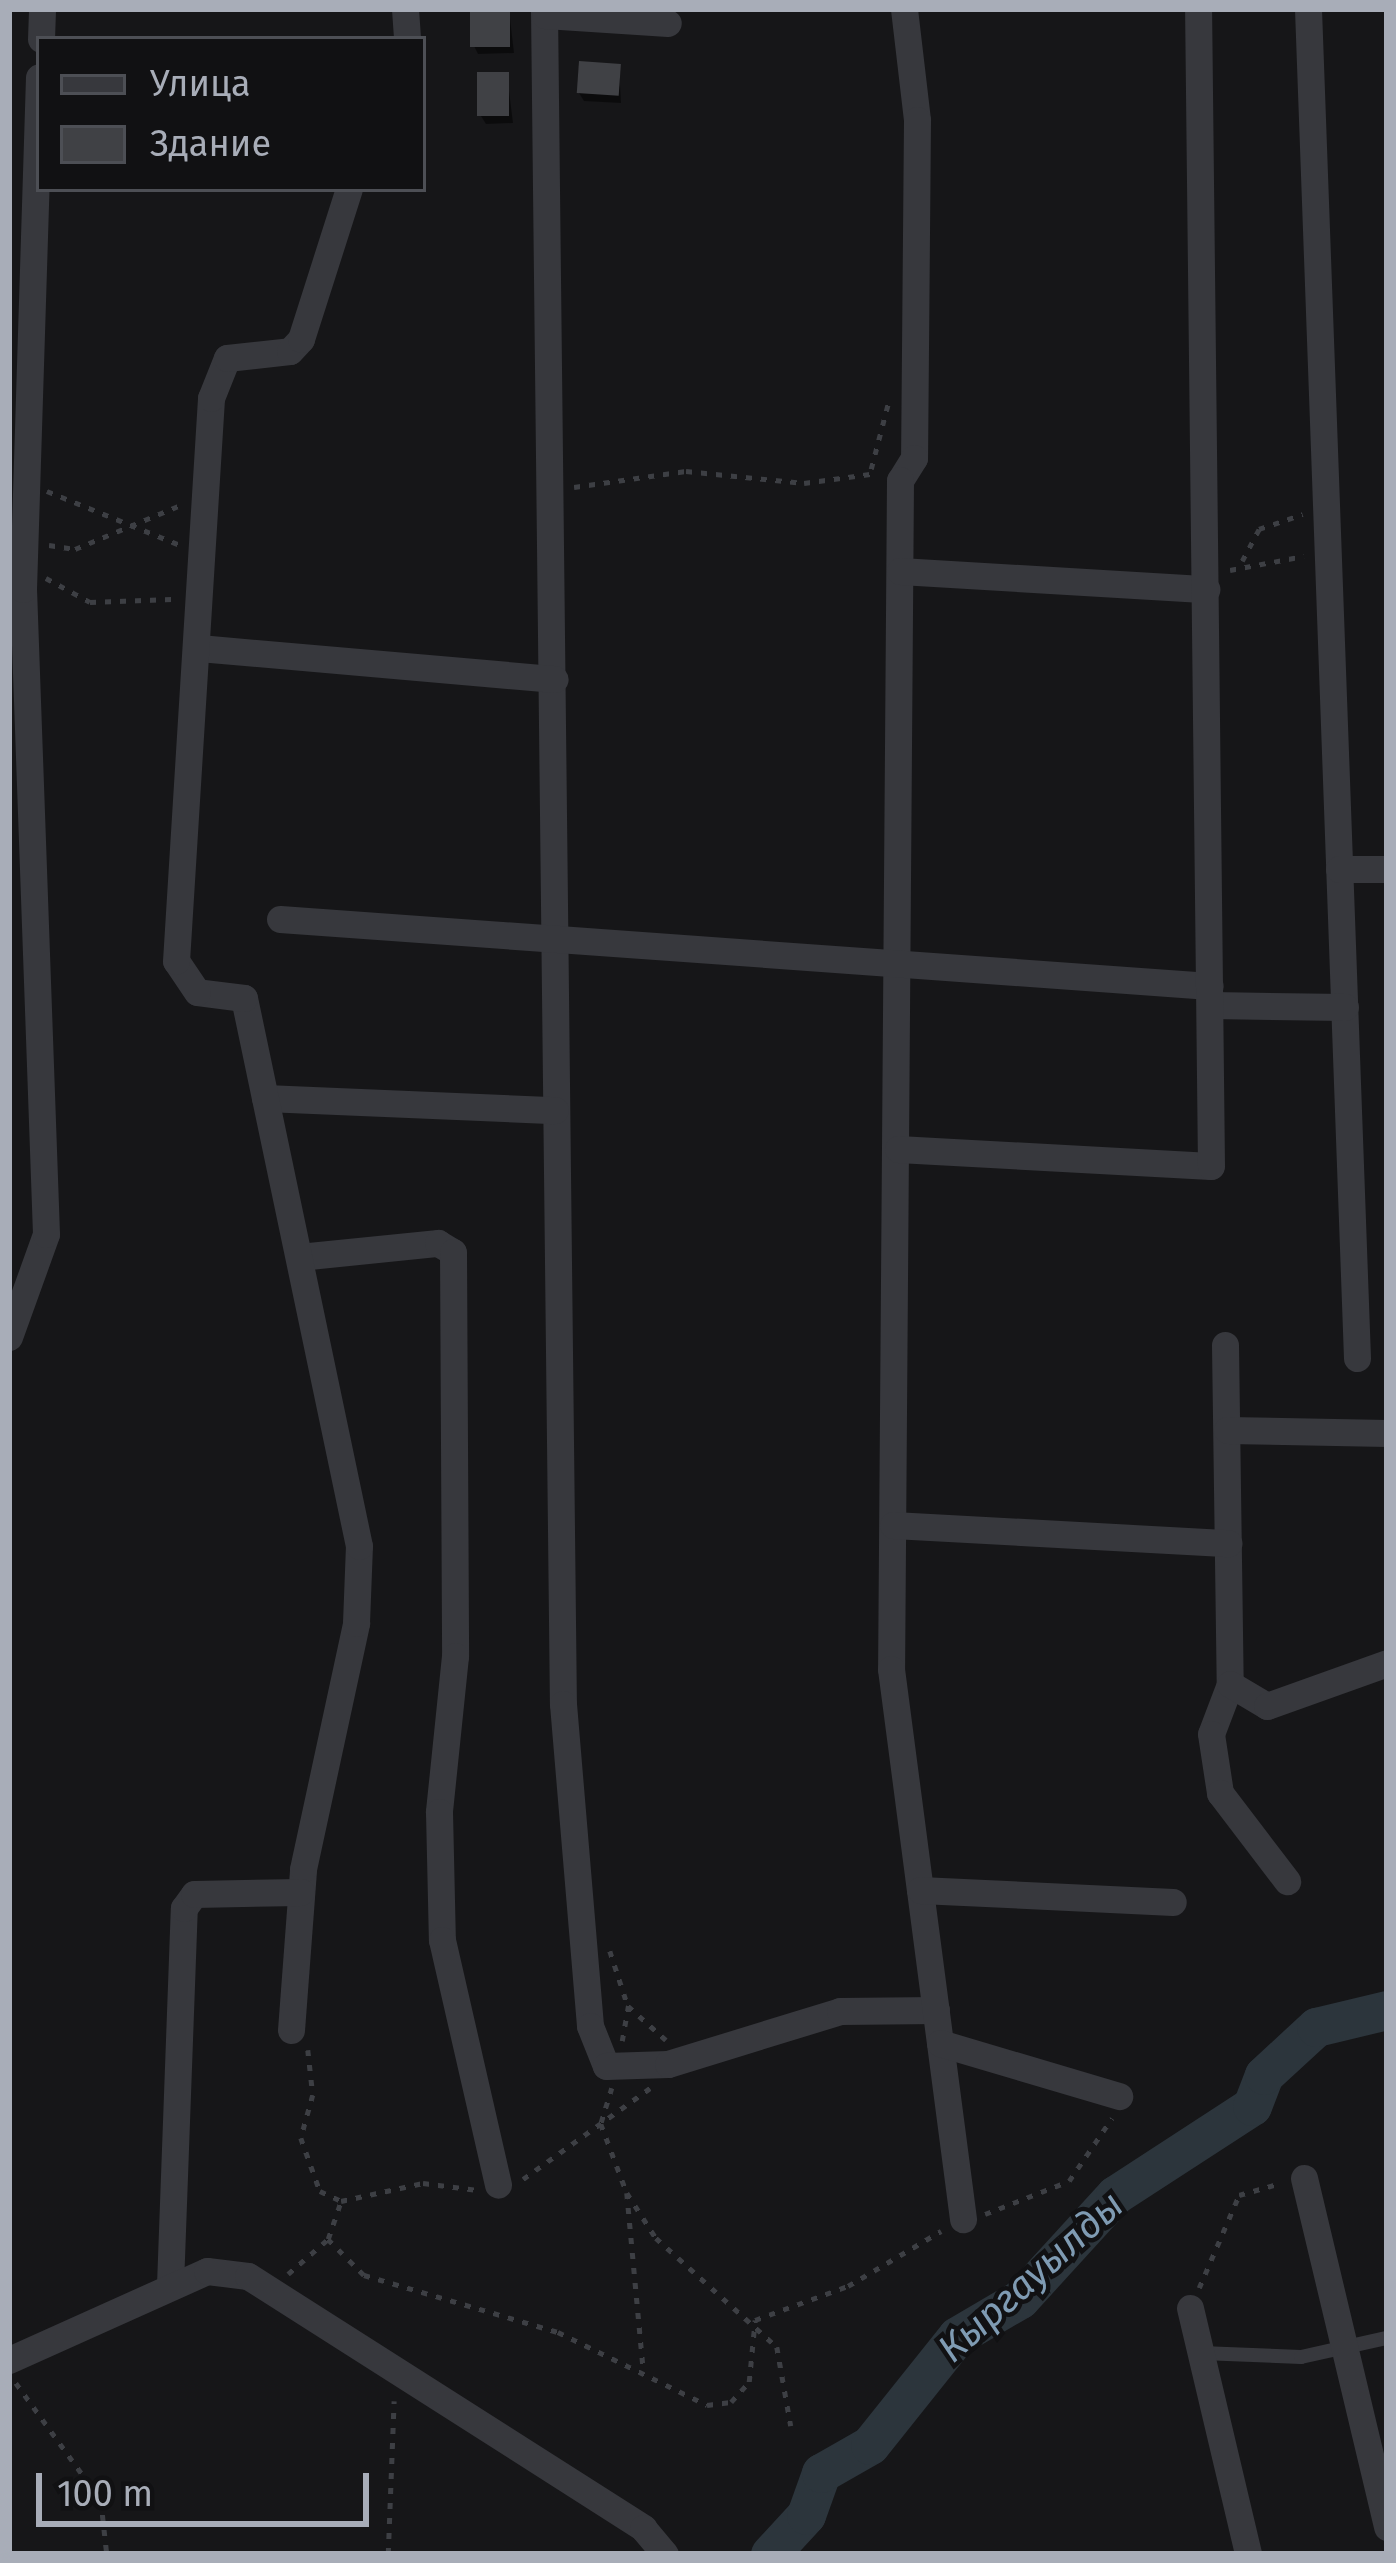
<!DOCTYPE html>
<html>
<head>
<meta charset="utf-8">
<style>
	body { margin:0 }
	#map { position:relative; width:1396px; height:2563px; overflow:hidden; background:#161618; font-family:"Fira Sans",sans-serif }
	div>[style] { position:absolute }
	.shadow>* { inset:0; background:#0007 }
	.river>* { height:39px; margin:-19.5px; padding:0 19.5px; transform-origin:19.5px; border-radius:19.5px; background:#2c353c }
	.building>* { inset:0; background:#404145; transform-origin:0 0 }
	.path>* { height:4.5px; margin-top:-2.25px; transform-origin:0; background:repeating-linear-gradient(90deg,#3d3f44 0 6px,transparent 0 15px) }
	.service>* { height:14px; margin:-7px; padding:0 7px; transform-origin:7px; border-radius:7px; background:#37383d }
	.minor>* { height:27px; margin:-13.5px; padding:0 13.5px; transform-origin:13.5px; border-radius:13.5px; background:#37383d }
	span { translate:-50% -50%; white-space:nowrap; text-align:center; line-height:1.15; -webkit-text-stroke:9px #111113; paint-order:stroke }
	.water-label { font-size:39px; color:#7f9bb3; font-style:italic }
	.frame { position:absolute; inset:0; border:12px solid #a8adb8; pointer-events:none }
	.legend { position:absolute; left:36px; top:36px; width:390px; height:156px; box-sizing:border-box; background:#111113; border:3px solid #4d4f55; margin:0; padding:15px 21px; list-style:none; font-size:36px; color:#a8adb8 }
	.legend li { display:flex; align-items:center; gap:24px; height:60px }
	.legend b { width:60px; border:3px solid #4d4f55 }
	.scale { position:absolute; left:36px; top:2473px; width:333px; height:54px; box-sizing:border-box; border:6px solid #a8adb8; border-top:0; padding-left:15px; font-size:36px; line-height:42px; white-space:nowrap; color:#a8adb8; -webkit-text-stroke:9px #111113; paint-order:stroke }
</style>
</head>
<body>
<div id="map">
	<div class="shadow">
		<div style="clip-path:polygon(509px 10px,514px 53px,478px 54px,474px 46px)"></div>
		<div style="clip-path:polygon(619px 67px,621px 103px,584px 101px,579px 93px)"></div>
		<div style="clip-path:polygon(507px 75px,513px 123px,486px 124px,481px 116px)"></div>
	</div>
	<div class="river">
		<div style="left:770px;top:2554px;width:53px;rotate:-47.3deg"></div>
		<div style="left:806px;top:2515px;width:45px;rotate:-70.3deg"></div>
		<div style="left:821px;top:2473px;width:56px;rotate:-29.7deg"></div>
		<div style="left:870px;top:2445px;width:139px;rotate:-51.4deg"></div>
		<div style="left:957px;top:2336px;width:73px;rotate:-30.4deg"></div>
		<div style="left:1020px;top:2299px;width:141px;rotate:-47.6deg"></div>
		<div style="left:1115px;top:2195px;width:163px;rotate:-33deg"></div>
		<div style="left:1252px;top:2106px;width:33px;rotate:-69deg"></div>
		<div style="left:1264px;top:2075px;width:71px;rotate:-42.7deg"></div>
		<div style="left:1316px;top:2027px;width:73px;rotate:-13.5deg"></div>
	</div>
	<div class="building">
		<div style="left:470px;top:9px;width:40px;height:38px"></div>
		<div style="left:579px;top:61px;width:42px;height:32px;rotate:4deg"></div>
		<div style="left:477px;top:72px;width:32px;height:44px"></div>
	</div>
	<div class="path">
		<div style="left:871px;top:469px;width:71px;rotate:-75.4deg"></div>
		<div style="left:574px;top:487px;width:113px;rotate:-8.1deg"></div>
		<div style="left:686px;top:471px;width:119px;rotate:5.8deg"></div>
		<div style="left:804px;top:483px;width:74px;rotate:-7.8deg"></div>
		<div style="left:47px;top:491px;width:144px;rotate:22.1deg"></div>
		<div style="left:49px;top:545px;width:26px;rotate:9deg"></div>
		<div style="left:75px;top:549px;width:117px;rotate:-22.6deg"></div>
		<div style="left:1242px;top:561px;width:36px;rotate:-62deg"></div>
		<div style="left:1259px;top:529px;width:46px;rotate:-18.8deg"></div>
		<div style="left:1230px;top:570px;width:75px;rotate:-10.7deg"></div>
		<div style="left:46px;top:578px;width:50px;rotate:28.6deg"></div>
		<div style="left:90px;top:602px;width:82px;rotate:-2.1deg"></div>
		<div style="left:610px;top:1951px;width:58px;rotate:71.9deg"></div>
		<div style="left:628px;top:2006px;width:51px;rotate:41.8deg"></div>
		<div style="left:622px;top:2041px;width:36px;rotate:-80deg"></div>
		<div style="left:308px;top:2050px;width:45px;rotate:83.7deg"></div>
		<div style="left:313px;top:2095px;width:45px;rotate:105.6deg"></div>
		<div style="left:301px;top:2138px;width:56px;rotate:70.3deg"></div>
		<div style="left:320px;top:2191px;width:23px;rotate:25deg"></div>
		<div style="left:341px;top:2201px;width:84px;rotate:-12.4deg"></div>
		<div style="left:423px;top:2183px;width:55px;rotate:7.3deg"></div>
		<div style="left:612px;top:2088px;width:38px;rotate:107deg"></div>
		<div style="left:601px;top:2124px;width:74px;rotate:69.4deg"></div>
		<div style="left:627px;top:2193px;width:175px;rotate:84.7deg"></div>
		<div style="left:523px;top:2179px;width:156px;rotate:-35.6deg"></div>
		<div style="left:627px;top:2193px;width:54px;rotate:57.2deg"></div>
		<div style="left:656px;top:2238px;width:163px;rotate:42deg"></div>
		<div style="left:777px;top:2347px;width:80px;rotate:80deg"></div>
		<div style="left:985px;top:2214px;width:90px;rotate:-21.4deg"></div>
		<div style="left:1069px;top:2181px;width:76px;rotate:-55.7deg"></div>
		<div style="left:328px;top:2239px;width:51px;rotate:45deg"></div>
		<div style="left:364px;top:2275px;width:202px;rotate:16.4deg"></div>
		<div style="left:558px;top:2332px;width:166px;rotate:26.1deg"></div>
		<div style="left:707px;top:2405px;width:24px;rotate:-7deg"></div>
		<div style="left:731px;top:2402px;width:27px;rotate:-48deg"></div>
		<div style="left:749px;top:2382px;width:62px;rotate:-84.5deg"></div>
		<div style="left:755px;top:2320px;width:99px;rotate:-20.1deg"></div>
		<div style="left:848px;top:2286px;width:108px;rotate:-30.6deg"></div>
		<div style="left:288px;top:2274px;width:53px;rotate:-41.2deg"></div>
		<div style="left:328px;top:2239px;width:40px;rotate:-71.1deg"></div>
		<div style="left:1199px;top:2288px;width:101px;rotate:-66.7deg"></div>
		<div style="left:1239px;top:2195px;width:44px;rotate:-15.9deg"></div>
		<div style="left:16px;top:2383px;width:145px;rotate:54deg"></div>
		<div style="left:101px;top:2500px;width:54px;rotate:83.7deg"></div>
		<div style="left:388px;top:2554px;width:153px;rotate:-87.8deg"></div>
	</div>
	<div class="service">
		<div style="left:1201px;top:2353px;width:100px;rotate:2.3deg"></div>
		<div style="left:1301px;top:2357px;width:88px;rotate:-12.5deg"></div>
	</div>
	<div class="minor">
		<div style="left:405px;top:9px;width:30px;rotate:86deg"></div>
		<div style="left:544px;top:9px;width:1695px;rotate:89.36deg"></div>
		<div style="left:563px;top:1704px;width:323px;rotate:85.2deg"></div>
		<div style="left:590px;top:2026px;width:43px;rotate:68.2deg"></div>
		<div style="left:606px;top:2066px;width:62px;rotate:-1.8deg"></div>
		<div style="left:668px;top:2064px;width:180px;rotate:-17.1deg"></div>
		<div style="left:840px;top:2011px;width:96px;rotate:-0.6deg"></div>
		<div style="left:904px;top:9px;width:112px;rotate:83.3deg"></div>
		<div style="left:917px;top:120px;width:338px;rotate:90.5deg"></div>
		<div style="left:914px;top:458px;width:26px;rotate:122deg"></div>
		<div style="left:900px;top:480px;width:1189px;rotate:90.43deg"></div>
		<div style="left:891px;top:1669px;width:555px;rotate:82.54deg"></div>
		<div style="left:1308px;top:9px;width:1350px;rotate:87.92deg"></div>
		<div style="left:545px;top:15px;width:123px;rotate:3.7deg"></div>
		<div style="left:41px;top:39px;width:30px;rotate:-88deg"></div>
		<div style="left:900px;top:571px;width:307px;rotate:3.4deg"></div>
		<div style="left:199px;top:648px;width:357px;rotate:5deg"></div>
		<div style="left:1339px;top:869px;width:48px"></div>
		<div style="left:280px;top:919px;width:932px;rotate:4.12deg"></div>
		<div style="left:1211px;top:1005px;width:134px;rotate:0.9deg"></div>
		<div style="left:265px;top:1098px;width:290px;rotate:2.4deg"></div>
		<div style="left:898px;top:1149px;width:313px;rotate:3.1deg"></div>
		<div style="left:1211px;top:1166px;width:1157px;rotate:-90.64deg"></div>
		<div style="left:299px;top:1257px;width:140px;rotate:-5.8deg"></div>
		<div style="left:438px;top:1243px;width:17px;rotate:31deg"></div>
		<div style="left:453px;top:1252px;width:404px;rotate:89.7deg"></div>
		<div style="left:455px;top:1656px;width:157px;rotate:95.9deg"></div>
		<div style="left:439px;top:1812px;width:128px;rotate:88.7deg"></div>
		<div style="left:442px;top:1940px;width:251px;rotate:77.1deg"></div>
		<div style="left:9px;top:1337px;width:109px;rotate:-70.2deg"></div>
		<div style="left:46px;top:1234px;width:645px;rotate:-92.04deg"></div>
		<div style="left:23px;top:589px;width:512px;rotate:-88.21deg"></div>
		<div style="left:1225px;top:1345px;width:339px;rotate:89.2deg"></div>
		<div style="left:1230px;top:1684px;width:53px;rotate:110.8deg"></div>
		<div style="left:1211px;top:1734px;width:60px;rotate:81.3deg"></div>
		<div style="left:1220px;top:1793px;width:111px;rotate:52.7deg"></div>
		<div style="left:1227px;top:1430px;width:160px;rotate:1.1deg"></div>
		<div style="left:893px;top:1525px;width:336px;rotate:3.1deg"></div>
		<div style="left:1230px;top:1684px;width:43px;rotate:30.7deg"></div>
		<div style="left:1267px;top:1706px;width:127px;rotate:-19.7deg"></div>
		<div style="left:920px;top:1890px;width:253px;rotate:2.7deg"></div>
		<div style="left:291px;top:2030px;width:161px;rotate:-85.7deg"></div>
		<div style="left:303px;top:1869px;width:252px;rotate:-77.8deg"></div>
		<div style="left:356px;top:1623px;width:77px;rotate:-87.8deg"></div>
		<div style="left:359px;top:1546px;width:560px;rotate:-101.85deg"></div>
		<div style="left:244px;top:998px;width:47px;rotate:-172.7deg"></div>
		<div style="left:197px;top:992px;width:37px;rotate:-124deg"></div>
		<div style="left:176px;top:961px;width:564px;rotate:-86.44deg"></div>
		<div style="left:211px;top:398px;width:43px;rotate:-68.2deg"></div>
		<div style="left:227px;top:358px;width:63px;rotate:-6.3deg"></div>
		<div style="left:290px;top:351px;width:16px;rotate:-47deg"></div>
		<div style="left:301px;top:339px;width:157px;rotate:-72.3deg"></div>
		<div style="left:940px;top:2043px;width:187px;rotate:16.5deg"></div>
		<div style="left:1304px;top:2178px;width:359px;rotate:76.6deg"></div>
		<div style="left:170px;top:2285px;width:377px;rotate:-87.9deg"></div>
		<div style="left:184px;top:1908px;width:17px;rotate:-54deg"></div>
		<div style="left:194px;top:1894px;width:107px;rotate:-1.1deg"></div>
		<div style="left:1190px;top:2308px;width:253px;rotate:76.7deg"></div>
		<div style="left:9px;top:2360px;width:217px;rotate:-24.2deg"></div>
		<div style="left:207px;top:2271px;width:41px;rotate:7deg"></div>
		<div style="left:248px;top:2276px;width:469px;rotate:32.5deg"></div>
		<div style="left:643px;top:2528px;width:34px;rotate:50deg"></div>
	</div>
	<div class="water-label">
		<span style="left:1031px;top:2277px;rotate:-42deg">Кыргауылды</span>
	</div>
	<div class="frame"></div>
	<ul class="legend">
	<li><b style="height:15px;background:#37383d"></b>Улица</li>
	<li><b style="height:33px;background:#404145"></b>Здание</li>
	</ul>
	<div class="scale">100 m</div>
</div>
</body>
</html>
